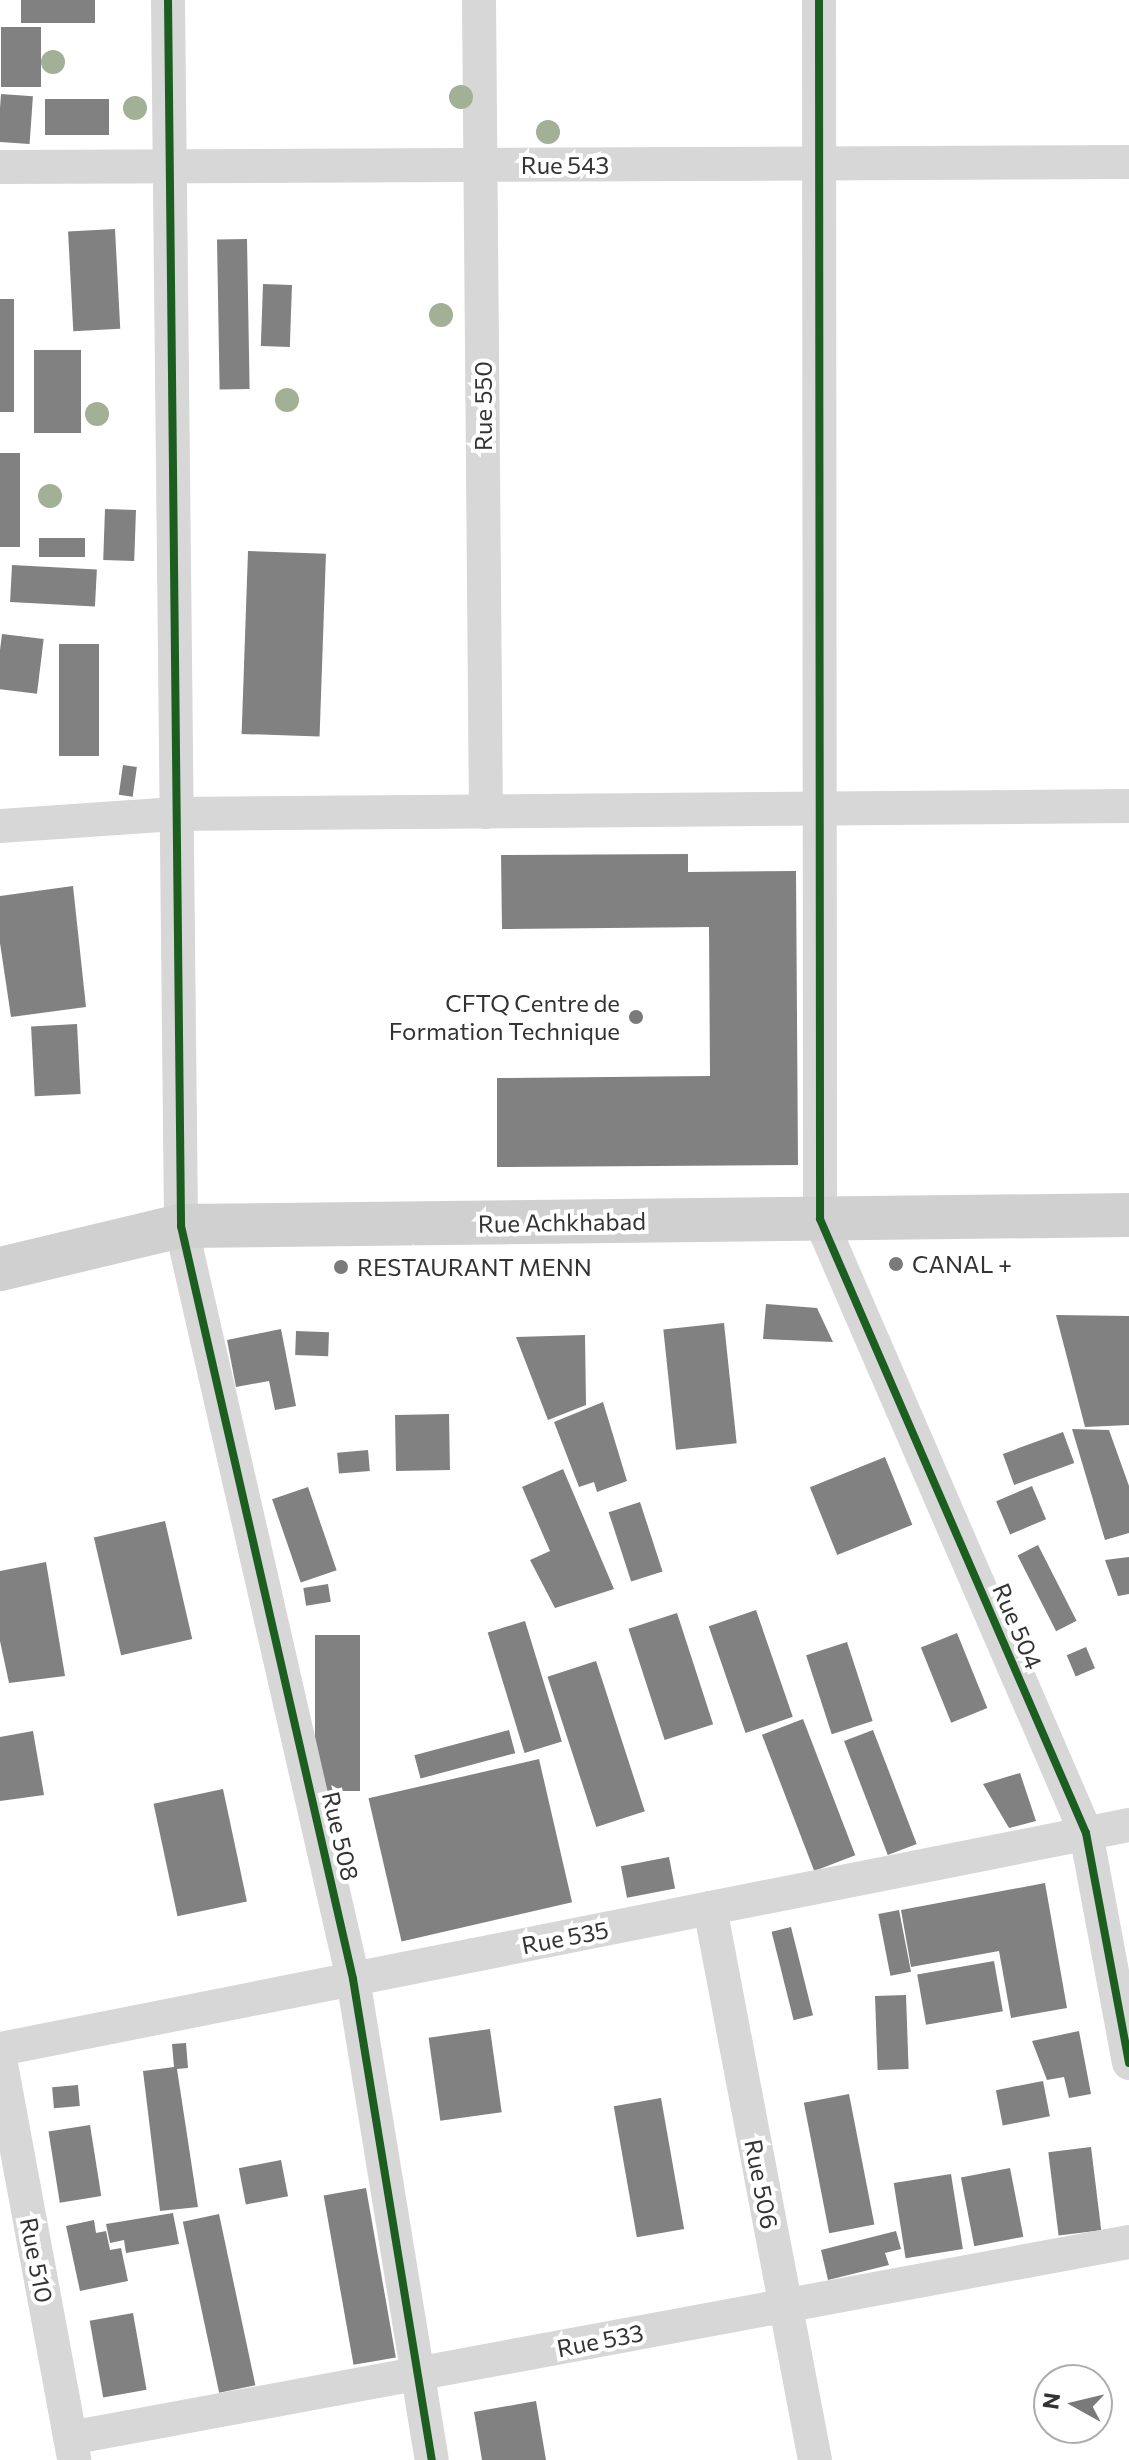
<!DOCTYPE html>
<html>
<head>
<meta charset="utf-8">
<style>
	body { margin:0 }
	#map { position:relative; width:1129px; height:2460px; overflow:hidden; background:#fff; font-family:Commissioner,sans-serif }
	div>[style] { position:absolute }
	.building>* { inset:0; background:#818181; transform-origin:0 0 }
	.street>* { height:34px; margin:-17px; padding:0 17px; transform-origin:17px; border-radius:17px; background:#d7d7d7 }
	.secondary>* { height:44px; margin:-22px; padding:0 22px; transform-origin:22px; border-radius:22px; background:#d0d0d0 }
	.cycleway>* { height:8px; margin:-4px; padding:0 4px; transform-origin:4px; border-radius:4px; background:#1b5e20 }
	.trees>* { width:24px; height:24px; margin:-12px; border-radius:50%; background:#a2b095 }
	.dots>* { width:22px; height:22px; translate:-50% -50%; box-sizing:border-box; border:4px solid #fff; border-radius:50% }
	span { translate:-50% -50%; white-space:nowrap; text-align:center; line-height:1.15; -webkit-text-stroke:8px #fff; paint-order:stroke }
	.street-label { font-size:24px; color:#333 }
	.poi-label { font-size:24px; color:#333 }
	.right { translate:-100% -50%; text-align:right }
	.left { translate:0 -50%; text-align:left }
	.north { position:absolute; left:1033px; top:2364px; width:80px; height:80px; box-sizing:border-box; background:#fff; border:2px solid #adadad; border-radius:50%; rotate:278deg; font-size:22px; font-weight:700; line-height:32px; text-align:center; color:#333 }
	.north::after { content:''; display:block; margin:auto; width:28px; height:36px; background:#7a7a7a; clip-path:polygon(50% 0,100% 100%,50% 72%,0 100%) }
</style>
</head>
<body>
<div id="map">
	<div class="building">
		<div style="left:21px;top:0;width:74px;height:23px"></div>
		<div style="left:1px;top:27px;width:40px;height:60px"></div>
		<div style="left:1px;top:94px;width:32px;height:48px;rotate:4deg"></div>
		<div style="left:109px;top:99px;width:36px;height:64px;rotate:90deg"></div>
		<div style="left:115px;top:229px;width:100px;height:47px;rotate:87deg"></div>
		<div style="left:247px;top:239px;width:150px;height:30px;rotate:89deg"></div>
		<div style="left:263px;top:284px;width:29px;height:62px;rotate:2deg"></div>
		<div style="left:0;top:299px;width:14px;height:113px"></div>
		<div style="left:81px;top:350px;width:83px;height:47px;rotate:90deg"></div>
		<div style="left:0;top:453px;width:20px;height:94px"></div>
		<div style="left:105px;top:509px;width:31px;height:51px;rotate:2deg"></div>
		<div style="left:39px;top:538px;width:46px;height:19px"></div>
		<div style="left:248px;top:551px;width:78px;height:183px;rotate:2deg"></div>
		<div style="left:12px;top:565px;width:85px;height:37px;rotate:3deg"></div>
		<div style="left:2px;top:634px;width:42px;height:55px;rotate:7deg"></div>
		<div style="left:59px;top:644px;width:40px;height:112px"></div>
		<div style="left:123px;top:765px;width:14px;height:30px;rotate:8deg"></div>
		<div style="clip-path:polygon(688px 854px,688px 872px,796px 871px,798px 1165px,497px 1167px,497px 1078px,710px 1076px,709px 927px,502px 929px,501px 855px)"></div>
		<div style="clip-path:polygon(73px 886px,86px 1007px,11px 1017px,0 943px,0 896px)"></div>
		<div style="left:77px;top:1024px;width:70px;height:46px;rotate:87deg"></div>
		<div style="clip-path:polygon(766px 1304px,817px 1308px,833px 1342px,763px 1339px)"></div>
		<div style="clip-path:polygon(1056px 1315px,1129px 1316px,1129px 1425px,1085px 1427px)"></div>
		<div style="left:724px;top:1323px;width:121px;height:61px;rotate:84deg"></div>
		<div style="clip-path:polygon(281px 1329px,296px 1406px,275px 1410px,269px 1381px,236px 1387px,227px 1340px)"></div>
		<div style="left:296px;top:1331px;width:33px;height:24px;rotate:2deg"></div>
		<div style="clip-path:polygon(585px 1335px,586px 1405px,548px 1420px,516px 1337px)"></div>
		<div style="clip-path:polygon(603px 1402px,627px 1481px,597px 1492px,594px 1482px,579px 1487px,554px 1422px)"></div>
		<div style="left:449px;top:1414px;width:56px;height:54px;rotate:89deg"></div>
		<div style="clip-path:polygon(1072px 1429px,1109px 1430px,1129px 1486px,1129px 1533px,1105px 1540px)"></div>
		<div style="left:1063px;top:1432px;width:33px;height:64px;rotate:70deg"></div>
		<div style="left:368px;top:1450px;width:21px;height:31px;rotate:85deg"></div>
		<div style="left:885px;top:1457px;width:73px;height:81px;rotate:68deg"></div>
		<div style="clip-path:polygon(563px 1469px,614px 1589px,555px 1608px,530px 1560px,550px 1551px,522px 1487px)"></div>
		<div style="left:1032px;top:1486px;width:36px;height:39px;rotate:67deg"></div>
		<div style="left:308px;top:1487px;width:88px;height:38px;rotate:71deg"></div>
		<div style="left:640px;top:1502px;width:73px;height:33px;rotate:72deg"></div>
		<div style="left:165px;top:1521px;width:121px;height:73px;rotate:77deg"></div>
		<div style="left:1038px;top:1545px;width:85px;height:23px;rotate:63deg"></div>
		<div style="clip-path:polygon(1129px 1557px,1129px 1594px,1118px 1596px,1105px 1560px)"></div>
		<div style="clip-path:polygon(46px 1562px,65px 1676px,9px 1683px,0 1641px,0 1571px)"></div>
		<div style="left:328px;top:1584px;width:18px;height:25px;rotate:81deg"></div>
		<div style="left:756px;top:1610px;width:113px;height:50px;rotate:71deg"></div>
		<div style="left:677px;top:1613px;width:117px;height:51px;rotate:72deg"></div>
		<div style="left:525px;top:1621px;width:126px;height:39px;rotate:73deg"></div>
		<div style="left:957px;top:1633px;width:81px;height:39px;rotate:68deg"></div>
		<div style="left:315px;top:1635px;width:45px;height:156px"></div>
		<div style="left:847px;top:1642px;width:83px;height:43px;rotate:72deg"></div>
		<div style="left:1086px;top:1647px;width:23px;height:21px;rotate:67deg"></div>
		<div style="left:596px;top:1661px;width:158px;height:51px;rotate:72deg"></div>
		<div style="left:803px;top:1719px;width:146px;height:44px;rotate:69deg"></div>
		<div style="left:509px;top:1730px;width:24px;height:98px;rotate:75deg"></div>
		<div style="left:873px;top:1730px;width:122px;height:31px;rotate:69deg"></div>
		<div style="clip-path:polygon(33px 1731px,44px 1795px,0 1801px,0 1737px)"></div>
		<div style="left:539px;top:1759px;width:147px;height:175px;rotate:77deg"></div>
		<div style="clip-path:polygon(1020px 1773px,1036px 1821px,1009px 1828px,983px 1784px)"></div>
		<div style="left:223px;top:1789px;width:115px;height:71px;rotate:78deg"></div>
		<div style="left:669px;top:1857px;width:32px;height:49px;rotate:79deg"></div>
		<div style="clip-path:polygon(1045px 1883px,1067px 2008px,1011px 2018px,999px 1951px,911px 1967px,901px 1910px)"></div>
		<div style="left:899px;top:1910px;width:63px;height:21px;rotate:79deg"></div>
		<div style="left:791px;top:1927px;width:91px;height:20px;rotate:76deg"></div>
		<div style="left:994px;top:1961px;width:51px;height:78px;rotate:80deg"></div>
		<div style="left:906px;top:1995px;width:74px;height:31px;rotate:88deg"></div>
		<div style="left:490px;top:2029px;width:84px;height:62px;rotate:82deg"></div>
		<div style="clip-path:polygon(1079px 2031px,1091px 2094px,1069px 2098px,1064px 2077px,1047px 2080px,1032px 2041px)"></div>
		<div style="clip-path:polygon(186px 2043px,188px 2068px,177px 2069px,198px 2207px,160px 2211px,143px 2071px,174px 2067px,172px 2044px)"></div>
		<div style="left:1043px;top:2081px;width:36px;height:48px;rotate:79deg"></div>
		<div style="left:78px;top:2085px;width:21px;height:26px;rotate:85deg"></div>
		<div style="left:849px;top:2094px;width:133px;height:46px;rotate:79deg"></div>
		<div style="left:661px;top:2098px;width:133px;height:48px;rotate:80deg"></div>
		<div style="left:90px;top:2125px;width:72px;height:42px;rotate:81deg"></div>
		<div style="left:1091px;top:2147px;width:84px;height:43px;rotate:83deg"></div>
		<div style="left:281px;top:2160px;width:37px;height:43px;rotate:79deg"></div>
		<div style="left:1010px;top:2168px;width:70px;height:50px;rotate:79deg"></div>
		<div style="left:951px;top:2174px;width:76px;height:58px;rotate:81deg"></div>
		<div style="left:366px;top:2188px;width:172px;height:43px;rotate:80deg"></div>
		<div style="clip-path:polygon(173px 2213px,179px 2244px,126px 2253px,124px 2240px,110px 2243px,106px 2224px)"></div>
		<div style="left:219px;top:2214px;width:175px;height:37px;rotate:78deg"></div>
		<div style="clip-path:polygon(94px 2220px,96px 2233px,106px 2231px,110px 2250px,121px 2248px,128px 2281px,80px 2291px,66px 2226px)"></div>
		<div style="clip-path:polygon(896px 2231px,901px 2249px,885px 2253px,889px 2265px,828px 2280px,821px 2250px)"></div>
		<div style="left:133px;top:2313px;width:78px;height:44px;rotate:80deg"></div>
		<div style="clip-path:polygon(536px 2401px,546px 2460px,482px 2460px,474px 2412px)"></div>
	</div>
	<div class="street">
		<div style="left:168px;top:0;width:1226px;rotate:89.39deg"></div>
		<div style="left:181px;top:1226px;width:772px;rotate:77.13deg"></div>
		<div style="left:353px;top:1979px;width:487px;rotate:80.7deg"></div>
		<div style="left:479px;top:0;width:812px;rotate:89.51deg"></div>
		<div style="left:819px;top:0;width:1219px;rotate:89.95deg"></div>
		<div style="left:820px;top:1219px;width:669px;rotate:66.58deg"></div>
		<div style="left:1086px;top:1833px;width:234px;rotate:79.4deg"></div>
		<div style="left:0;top:167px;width:1129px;rotate:-0.25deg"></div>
		<div style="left:0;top:826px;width:176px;rotate:-3.9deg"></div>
		<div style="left:176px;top:814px;width:953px;rotate:-0.48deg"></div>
		<div style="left:710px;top:1908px;width:562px;rotate:79.23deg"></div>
		<div style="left:0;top:2049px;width:1151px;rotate:-11.22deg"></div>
		<div style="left:0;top:2059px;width:408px;rotate:79.5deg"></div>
		<div style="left:70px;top:2438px;width:1077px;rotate:-10.49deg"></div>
	</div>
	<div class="secondary">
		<div style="left:0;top:1269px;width:186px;rotate:-13.4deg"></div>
		<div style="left:181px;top:1226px;width:948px;rotate:-0.66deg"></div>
	</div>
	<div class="cycleway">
		<div style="left:168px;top:0;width:1226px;rotate:89.39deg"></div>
		<div style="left:181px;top:1226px;width:772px;rotate:77.13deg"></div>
		<div style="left:353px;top:1979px;width:487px;rotate:80.7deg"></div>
		<div style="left:819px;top:0;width:1219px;rotate:89.95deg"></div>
		<div style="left:820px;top:1219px;width:669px;rotate:66.58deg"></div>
		<div style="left:1086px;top:1833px;width:234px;rotate:79.4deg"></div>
	</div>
	<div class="trees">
		<div style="left:53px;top:62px"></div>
		<div style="left:461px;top:97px"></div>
		<div style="left:135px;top:108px"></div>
		<div style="left:548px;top:132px"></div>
		<div style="left:441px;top:315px"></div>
		<div style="left:287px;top:400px"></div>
		<div style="left:97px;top:414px"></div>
		<div style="left:50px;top:496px"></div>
	</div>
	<div class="dots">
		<div style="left:636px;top:1017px;background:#7a7a7a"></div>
		<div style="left:896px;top:1264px;background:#7a7a7a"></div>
		<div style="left:341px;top:1267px;background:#7a7a7a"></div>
	</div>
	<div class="street-label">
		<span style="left:565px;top:165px">Rue 543</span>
		<span style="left:483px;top:406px;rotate:-90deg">Rue 550</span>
		<span style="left:562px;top:1222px;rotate:-1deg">Rue Achkhabad</span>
		<span style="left:1018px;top:1626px;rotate:67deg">Rue 504</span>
		<span style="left:341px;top:1836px;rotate:77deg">Rue 508</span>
		<span style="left:565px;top:1937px;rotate:-11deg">Rue 535</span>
		<span style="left:762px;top:2184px;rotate:79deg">Rue 506</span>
		<span style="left:37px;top:2260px;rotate:79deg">Rue 510</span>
		<span style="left:600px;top:2340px;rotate:-11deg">Rue 533</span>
	</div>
	<div class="poi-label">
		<span class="right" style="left:620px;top:1017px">CFTQ Centre de<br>Formation Technique</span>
		<span class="left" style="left:912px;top:1264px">CANAL +</span>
		<span class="left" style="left:357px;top:1267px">RESTAURANT MENN</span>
	</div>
	<div class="north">N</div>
</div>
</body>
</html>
